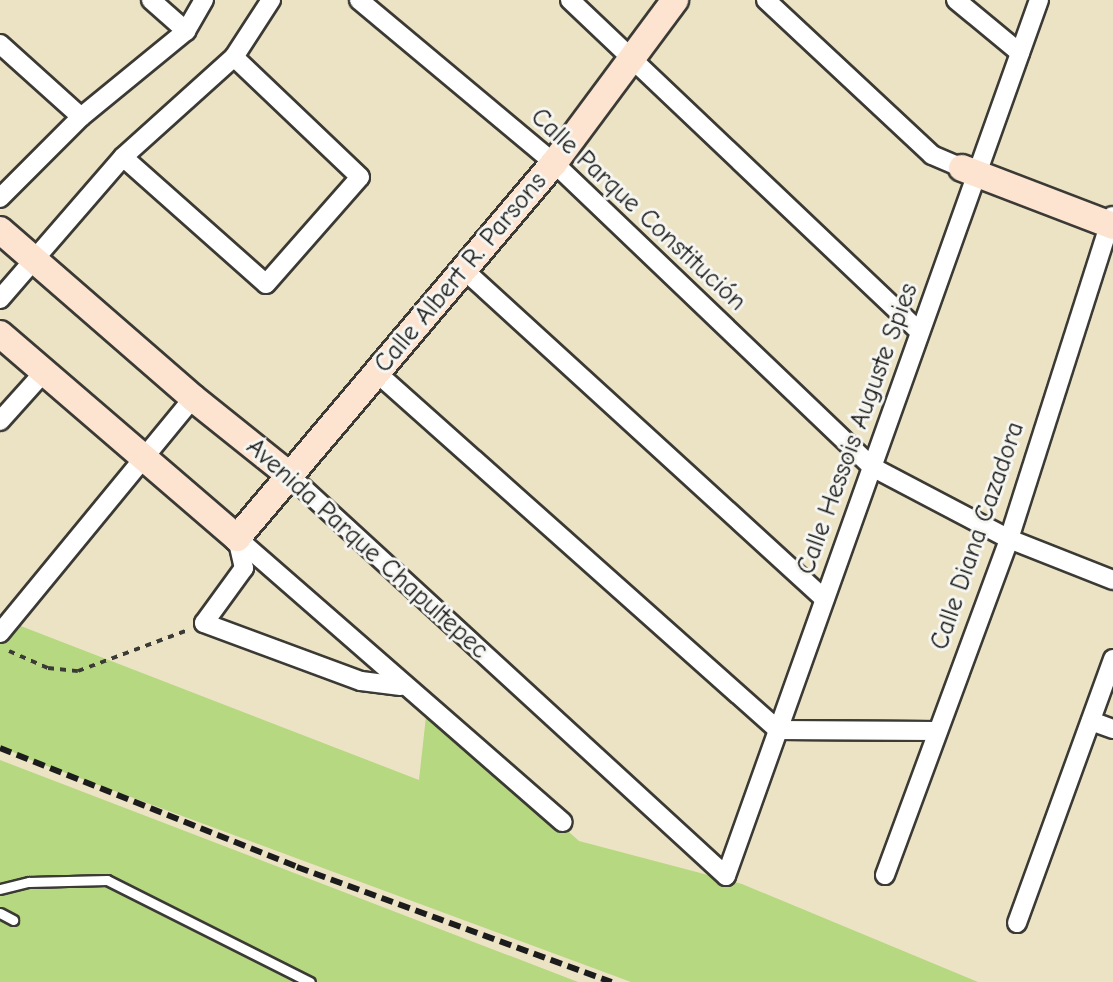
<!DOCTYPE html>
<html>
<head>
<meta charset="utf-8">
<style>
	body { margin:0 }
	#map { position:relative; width:1113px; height:982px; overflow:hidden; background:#ece3c5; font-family:"Comic Neue",sans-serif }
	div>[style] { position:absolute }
	.green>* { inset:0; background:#b5d880 }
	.path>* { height:4px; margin-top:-2px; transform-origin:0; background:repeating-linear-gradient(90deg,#3b3a35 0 6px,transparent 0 12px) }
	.roads { filter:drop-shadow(2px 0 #3b3a35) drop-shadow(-2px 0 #3b3a35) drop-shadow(0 2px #3b3a35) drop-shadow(0 -2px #3b3a35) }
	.lane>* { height:9px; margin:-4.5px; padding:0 4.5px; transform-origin:4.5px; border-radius:4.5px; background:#fff }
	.street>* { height:18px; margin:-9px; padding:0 9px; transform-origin:9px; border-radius:9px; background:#fff }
	.secondary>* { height:26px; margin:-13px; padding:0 13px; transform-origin:13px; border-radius:13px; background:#fde4d1 }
	.rail>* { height:6px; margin-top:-3px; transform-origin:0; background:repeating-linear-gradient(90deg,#1c1c1c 0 12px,transparent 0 18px) }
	span { translate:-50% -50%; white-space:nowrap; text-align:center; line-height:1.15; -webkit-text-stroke:6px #f6f6f2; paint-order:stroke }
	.street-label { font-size:26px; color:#1c1c1c }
</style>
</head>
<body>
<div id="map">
	<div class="green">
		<div style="clip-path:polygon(0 618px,419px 780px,427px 707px,579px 841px,742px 884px,978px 982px,631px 982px,28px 759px,0 746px)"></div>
		<div style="clip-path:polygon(0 760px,578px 982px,0 982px)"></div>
	</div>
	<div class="path">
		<div style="left:9px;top:651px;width:43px;rotate:23.6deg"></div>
		<div style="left:48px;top:668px;width:30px;rotate:6deg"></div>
		<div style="left:78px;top:671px;width:117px;rotate:-20.4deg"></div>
	</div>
	<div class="roads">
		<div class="lane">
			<div style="left:0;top:889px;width:30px;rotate:-14deg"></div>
			<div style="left:29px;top:882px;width:78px;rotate:-1.5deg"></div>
			<div style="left:107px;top:880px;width:227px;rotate:26.7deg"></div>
			<div style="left:0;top:913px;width:15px;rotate:28deg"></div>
		</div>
		<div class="street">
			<div style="left:151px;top:0;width:47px;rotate:41.5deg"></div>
			<div style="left:359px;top:0;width:254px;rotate:39.9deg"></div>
			<div style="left:554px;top:163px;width:440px;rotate:43.7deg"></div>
			<div style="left:872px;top:467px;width:155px;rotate:27.7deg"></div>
			<div style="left:1009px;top:539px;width:112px;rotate:21.5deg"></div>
			<div style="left:570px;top:0;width:482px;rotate:43.5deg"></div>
			<div style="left:766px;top:0;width:227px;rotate:43deg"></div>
			<div style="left:932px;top:155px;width:33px;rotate:23deg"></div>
			<div style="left:956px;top:0;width:83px;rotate:39.6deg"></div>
			<div style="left:0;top:44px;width:109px;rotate:42deg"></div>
			<div style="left:123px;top:157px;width:191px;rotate:41.6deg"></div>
			<div style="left:266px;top:284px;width:142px;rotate:-48.7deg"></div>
			<div style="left:360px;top:177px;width:174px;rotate:-136.4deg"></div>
			<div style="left:0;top:198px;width:115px;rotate:-45deg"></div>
			<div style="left:81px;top:117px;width:136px;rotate:-39.3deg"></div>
			<div style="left:186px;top:31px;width:36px;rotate:-60deg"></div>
			<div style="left:462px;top:268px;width:491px;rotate:42.4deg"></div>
			<div style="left:0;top:299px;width:188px;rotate:-49.1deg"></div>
			<div style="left:123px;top:157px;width:149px;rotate:-42deg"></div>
			<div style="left:234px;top:57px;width:68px;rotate:-57deg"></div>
			<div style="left:377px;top:373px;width:537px;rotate:41.68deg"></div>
			<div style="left:778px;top:730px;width:158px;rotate:0.4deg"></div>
			<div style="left:0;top:421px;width:64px;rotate:-48.1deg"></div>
			<div style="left:289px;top:475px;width:593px;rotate:42.54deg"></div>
			<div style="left:726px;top:876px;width:930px;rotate:-70.34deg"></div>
			<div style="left:237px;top:538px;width:432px;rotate:41.1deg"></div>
			<div style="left:237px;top:538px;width:31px;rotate:77deg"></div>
			<div style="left:244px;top:568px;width:68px;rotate:126deg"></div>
			<div style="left:204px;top:623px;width:167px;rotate:20.3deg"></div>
			<div style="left:361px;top:681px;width:40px;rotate:7.1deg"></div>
			<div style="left:0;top:633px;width:304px;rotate:-50.6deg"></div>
			<div style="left:1091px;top:721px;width:23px;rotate:20deg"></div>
			<div style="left:885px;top:875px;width:358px;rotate:-69.7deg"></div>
			<div style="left:1009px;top:539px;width:339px;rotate:-72.3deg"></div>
			<div style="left:1017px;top:923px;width:281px;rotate:-70deg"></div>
		</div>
		<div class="secondary">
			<div style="left:962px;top:168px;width:162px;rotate:21deg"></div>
			<div style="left:0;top:230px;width:256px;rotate:41deg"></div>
			<div style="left:193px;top:398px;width:123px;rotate:38.7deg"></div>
			<div style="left:0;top:334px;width:313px;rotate:40.7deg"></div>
			<div style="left:237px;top:538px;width:491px;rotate:-49.8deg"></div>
			<div style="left:554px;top:163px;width:203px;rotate:-53.4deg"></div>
		</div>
	</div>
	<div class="rail">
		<div style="left:0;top:748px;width:320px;rotate:21.8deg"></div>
		<div style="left:297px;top:867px;width:335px;rotate:20.1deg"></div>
	</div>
	<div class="street-label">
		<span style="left:638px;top:210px;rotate:43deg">Calle Parque Constitución</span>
		<span style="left:461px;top:273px;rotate:-50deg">Calle Albert R. Parsons</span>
		<span style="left:858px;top:429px;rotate:-70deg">Calle Hessois Auguste Spies</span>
		<span style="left:978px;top:536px;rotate:-71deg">Calle Diana Cazadora</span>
		<span style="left:367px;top:549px;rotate:42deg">Avenida Parque Chapultepec</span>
	</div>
</div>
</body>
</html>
